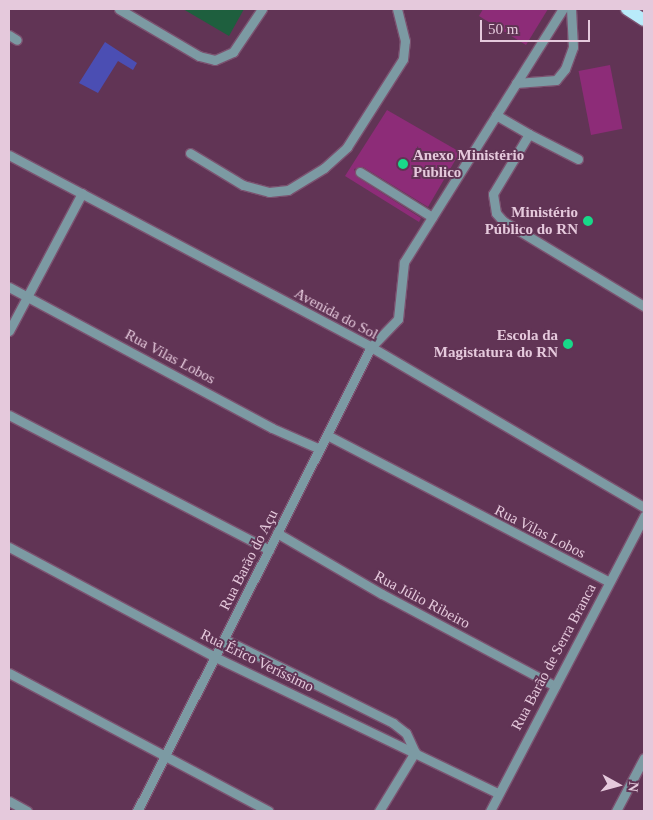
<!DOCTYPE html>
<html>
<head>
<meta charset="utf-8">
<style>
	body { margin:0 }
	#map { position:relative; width:653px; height:820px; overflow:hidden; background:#613455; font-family:Georgia,serif }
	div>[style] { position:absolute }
	.green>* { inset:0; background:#1e5f3e }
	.water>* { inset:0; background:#4b4eb3 }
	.building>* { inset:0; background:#8d2c78; transform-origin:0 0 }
	.roads { filter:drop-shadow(1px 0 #7b5270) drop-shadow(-1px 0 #7b5270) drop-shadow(0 1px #7b5270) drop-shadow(0 -1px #7b5270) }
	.minor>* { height:9px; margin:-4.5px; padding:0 4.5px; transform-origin:4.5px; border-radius:4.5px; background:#7c9aa3 }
	.major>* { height:12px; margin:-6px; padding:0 6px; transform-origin:6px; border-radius:6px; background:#b9ebfa }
	.dots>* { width:14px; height:14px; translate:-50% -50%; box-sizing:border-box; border:2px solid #613455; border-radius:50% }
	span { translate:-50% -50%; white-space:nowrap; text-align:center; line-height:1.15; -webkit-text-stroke:4px #613455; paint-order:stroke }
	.poi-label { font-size:15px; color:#e5c9dc; font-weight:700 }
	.left { translate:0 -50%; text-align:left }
	.right { translate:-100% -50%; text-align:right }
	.street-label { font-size:15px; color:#e5c9dc }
	.frame { position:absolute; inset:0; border:10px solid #e5c9dc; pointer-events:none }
	.north { position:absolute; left:593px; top:760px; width:50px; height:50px; -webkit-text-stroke:4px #613455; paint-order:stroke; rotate:97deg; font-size:14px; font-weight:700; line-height:20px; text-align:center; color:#e5c9dc }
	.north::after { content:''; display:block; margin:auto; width:18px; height:22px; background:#e5c9dc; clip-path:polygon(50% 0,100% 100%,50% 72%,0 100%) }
	.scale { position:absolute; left:480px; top:20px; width:110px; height:22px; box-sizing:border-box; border:2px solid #e5c9dc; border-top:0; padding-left:6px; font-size:15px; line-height:18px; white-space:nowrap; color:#e5c9dc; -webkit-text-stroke:4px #613455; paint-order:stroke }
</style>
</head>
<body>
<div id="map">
	<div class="green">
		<div style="clip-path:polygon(183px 9px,244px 9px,229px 36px)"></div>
	</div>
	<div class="water">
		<div style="clip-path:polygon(105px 42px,137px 63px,133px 70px,118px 61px,98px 93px,79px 83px)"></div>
	</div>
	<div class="building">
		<div style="clip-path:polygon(483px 9px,548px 9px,526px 45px,479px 16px)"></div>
		<div style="left:610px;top:65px;width:65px;height:32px;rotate:79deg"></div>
		<div style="clip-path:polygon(387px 110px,460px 152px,428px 207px,363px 167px,354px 169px,357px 177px,421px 218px,419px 222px,345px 176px)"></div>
	</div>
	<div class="roads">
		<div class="minor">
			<div style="left:119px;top:9px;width:93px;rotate:30.4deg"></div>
			<div style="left:199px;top:56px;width:16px;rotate:14deg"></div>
			<div style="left:215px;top:60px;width:20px;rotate:-24deg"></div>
			<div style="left:233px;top:52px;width:52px;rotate:-56deg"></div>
			<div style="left:9px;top:35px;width:9px;rotate:32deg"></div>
			<div style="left:516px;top:83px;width:40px;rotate:-4.3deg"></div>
			<div style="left:556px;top:80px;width:14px;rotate:-51deg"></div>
			<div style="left:565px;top:69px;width:23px;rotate:-70deg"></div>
			<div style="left:573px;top:47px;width:38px;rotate:-93deg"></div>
			<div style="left:496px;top:115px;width:38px;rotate:30deg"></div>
			<div style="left:529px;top:134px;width:70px;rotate:121deg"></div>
			<div style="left:493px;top:194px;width:19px;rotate:81deg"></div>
			<div style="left:496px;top:213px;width:11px;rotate:49deg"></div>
			<div style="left:503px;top:221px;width:165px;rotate:31.1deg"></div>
			<div style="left:529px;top:134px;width:55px;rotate:27deg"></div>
			<div style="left:190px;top:153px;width:62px;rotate:31.1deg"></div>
			<div style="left:243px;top:185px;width:27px;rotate:15deg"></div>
			<div style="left:269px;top:192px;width:19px;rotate:-6deg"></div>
			<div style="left:288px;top:190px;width:42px;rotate:-31.4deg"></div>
			<div style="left:324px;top:168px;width:31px;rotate:-42deg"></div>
			<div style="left:347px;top:147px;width:104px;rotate:-57.5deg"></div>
			<div style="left:403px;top:59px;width:18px;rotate:-84deg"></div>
			<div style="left:405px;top:41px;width:33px;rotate:-104deg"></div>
			<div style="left:9px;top:155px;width:410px;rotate:27.9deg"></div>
			<div style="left:371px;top:347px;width:316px;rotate:30.4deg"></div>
			<div style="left:360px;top:172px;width:85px;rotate:32deg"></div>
			<div style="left:9px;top:287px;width:298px;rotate:28.2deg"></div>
			<div style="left:272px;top:428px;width:52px;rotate:23.6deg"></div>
			<div style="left:9px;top:331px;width:156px;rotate:-62.1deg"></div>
			<div style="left:9px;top:415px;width:293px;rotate:27.4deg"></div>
			<div style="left:327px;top:435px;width:318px;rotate:27.5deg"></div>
			<div style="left:277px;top:533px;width:121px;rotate:30.2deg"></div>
			<div style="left:382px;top:594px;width:196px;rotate:28deg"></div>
			<div style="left:9px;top:547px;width:234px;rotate:28.1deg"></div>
			<div style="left:215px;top:657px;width:313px;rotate:25.7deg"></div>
			<div style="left:224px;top:639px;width:189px;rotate:26.4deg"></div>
			<div style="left:393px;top:723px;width:16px;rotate:38deg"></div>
			<div style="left:406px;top:733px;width:21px;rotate:65deg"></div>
			<div style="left:9px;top:673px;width:294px;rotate:28deg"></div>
			<div style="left:9px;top:801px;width:21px;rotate:29deg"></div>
			<div style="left:137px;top:811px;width:520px;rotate:-63.24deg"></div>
			<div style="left:371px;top:347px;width:39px;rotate:-46deg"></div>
			<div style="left:398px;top:319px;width:57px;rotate:-84deg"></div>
			<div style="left:404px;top:262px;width:299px;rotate:-57.9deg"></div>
			<div style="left:379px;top:811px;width:69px;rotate:-58.6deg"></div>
			<div style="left:490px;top:811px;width:333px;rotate:-62.4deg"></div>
			<div style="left:616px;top:811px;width:60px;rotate:-62.2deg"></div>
		</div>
		<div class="major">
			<div style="left:627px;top:9px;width:20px;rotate:33deg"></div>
		</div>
	</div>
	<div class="dots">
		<div style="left:403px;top:164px;background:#18d989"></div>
		<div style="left:588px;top:221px;background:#18d989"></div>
		<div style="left:568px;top:344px;background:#18d989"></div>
	</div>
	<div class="poi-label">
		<span class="left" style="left:413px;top:164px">Anexo Ministério<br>Público</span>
		<span class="right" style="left:578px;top:221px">Ministério<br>Público do RN</span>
		<span class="right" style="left:558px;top:344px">Escola da<br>Magistatura do RN</span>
	</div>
	<div class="street-label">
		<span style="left:336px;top:314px;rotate:28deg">Avenida do Sol</span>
		<span style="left:170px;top:357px;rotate:28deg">Rua Vilas Lobos</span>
		<span style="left:540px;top:532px;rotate:27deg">Rua Vilas Lobos</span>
		<span style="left:249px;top:560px;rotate:-63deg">Rua Barão do Açu</span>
		<span style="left:422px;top:600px;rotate:28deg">Rua Júlio Ribeiro</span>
		<span style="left:554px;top:657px;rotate:-62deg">Rua Barão de Serra Branca</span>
		<span style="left:257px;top:661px;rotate:26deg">Rua Érico Veríssimo</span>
	</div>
	<div class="frame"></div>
	<div class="north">N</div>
	<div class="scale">50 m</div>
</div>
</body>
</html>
